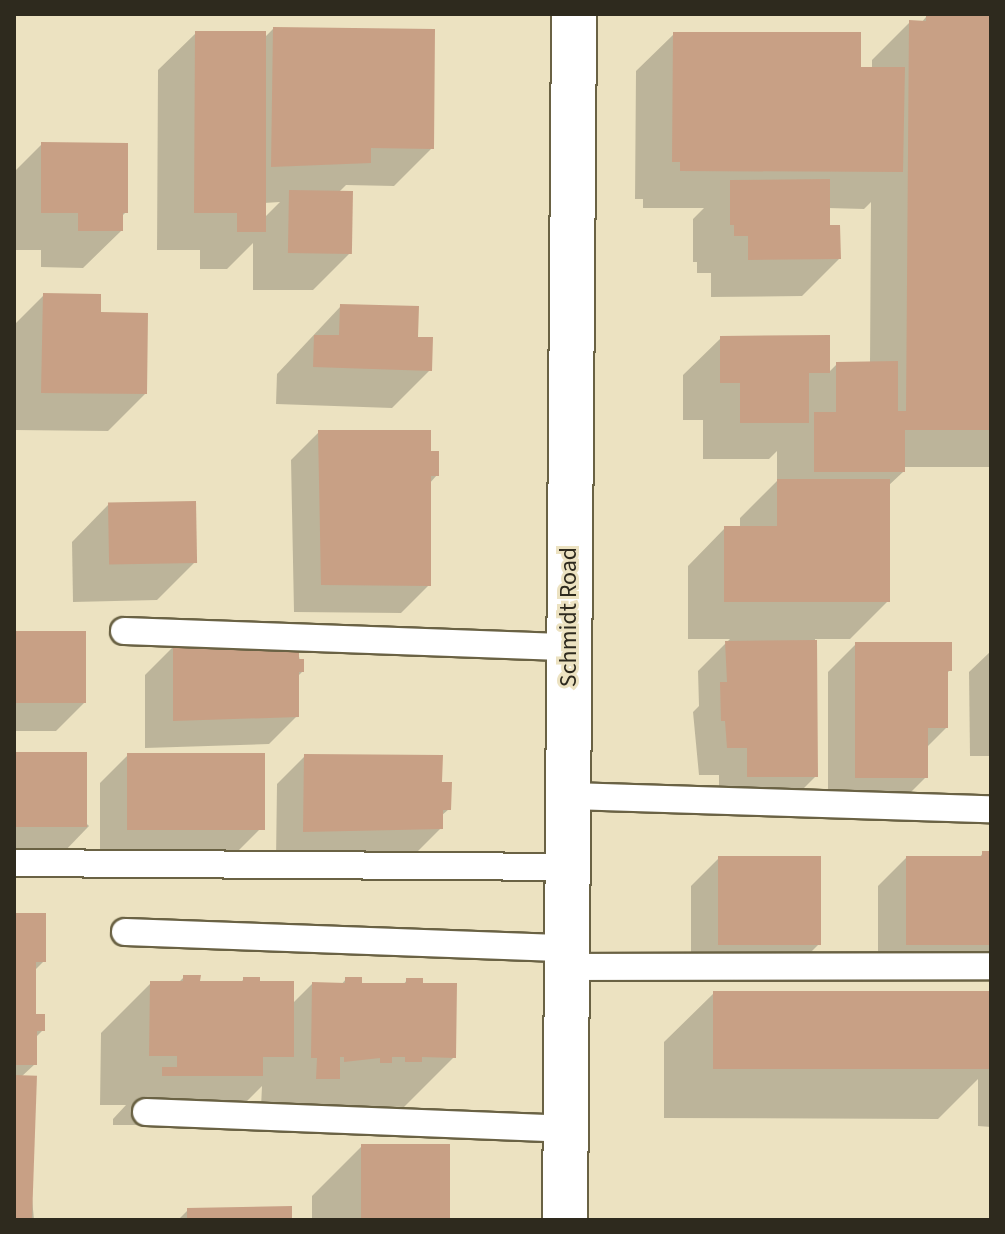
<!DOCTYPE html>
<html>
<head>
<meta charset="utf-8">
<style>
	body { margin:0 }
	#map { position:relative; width:1005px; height:1234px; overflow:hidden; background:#ece2c1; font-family:"Source Sans 3",sans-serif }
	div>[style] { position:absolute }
	.shadow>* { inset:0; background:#0003 }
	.building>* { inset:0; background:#c8a085; transform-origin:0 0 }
	.roads { filter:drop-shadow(2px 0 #6a6244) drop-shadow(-2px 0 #6a6244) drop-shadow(0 2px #6a6244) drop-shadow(0 -2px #6a6244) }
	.lane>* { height:26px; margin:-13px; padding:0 13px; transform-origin:13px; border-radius:13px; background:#fff }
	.street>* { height:44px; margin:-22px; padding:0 22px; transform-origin:22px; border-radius:22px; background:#fff }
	span { translate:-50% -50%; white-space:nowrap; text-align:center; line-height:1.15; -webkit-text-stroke:6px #ece2c1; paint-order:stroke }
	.street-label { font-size:24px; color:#2e2a1e }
	.frame { position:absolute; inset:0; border:16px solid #2e2a1e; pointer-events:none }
</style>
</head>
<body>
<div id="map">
	<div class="shadow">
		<div style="clip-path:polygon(926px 17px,991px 17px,991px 467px,903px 467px,903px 472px,888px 486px,888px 601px,850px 639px,815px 639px,816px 776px,788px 804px,719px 804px,719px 775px,699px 775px,693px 712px,699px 706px,698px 671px,730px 639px,688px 639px,688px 566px,725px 528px,740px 528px,740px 518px,777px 481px,777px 451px,769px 459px,703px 459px,703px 420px,683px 420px,683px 375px,721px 338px,828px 337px,828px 373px,837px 364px,870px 364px,871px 202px,864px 209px,828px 208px,828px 227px,839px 259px,802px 296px,711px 297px,711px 273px,697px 273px,697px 262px,693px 262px,693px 219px,704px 208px,643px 208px,643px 199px,635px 199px,636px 71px,674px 34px,872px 69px,872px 60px,910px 22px,921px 23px)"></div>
		<div style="clip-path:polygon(evenodd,273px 29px,432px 148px,394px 186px,346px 185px,338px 193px,351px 252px,313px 290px,253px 290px,253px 243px,227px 269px,200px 269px,200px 250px,157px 250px,158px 70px,196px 33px,264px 38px,273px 29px,280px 202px,264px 218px,264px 203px,280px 202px)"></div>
		<div style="clip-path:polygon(42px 144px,126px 212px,121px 217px,121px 231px,83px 268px,41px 267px,41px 250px,14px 250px,14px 172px)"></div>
		<div style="clip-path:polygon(44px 295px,99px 314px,145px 394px,108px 431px,14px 430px,14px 325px)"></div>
		<div style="clip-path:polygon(341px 306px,416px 339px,430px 370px,392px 408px,276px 404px,277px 374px)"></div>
		<div style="clip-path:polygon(319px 432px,429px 453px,437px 475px,429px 484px,429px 585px,401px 613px,294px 612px,291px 460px)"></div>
		<div style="clip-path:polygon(109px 504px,195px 562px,157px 600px,73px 602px,72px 542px)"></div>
		<div style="clip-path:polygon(14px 633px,84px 703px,56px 731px,14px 731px)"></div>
		<div style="clip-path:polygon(856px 644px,950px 670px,946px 674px,946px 728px,926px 748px,926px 777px,898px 805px,828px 805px,828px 672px)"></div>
		<div style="clip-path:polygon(297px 646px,302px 672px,297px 677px,297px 716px,269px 744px,145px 748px,145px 675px,173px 647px)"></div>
		<div style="clip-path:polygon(991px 651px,991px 756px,970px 756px,969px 672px)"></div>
		<div style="clip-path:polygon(14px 754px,89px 826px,62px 854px,14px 855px)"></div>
		<div style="clip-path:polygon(128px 755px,263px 826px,235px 854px,100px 857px,100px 783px)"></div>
		<div style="clip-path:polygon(305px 756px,440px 784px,449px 809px,441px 816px,441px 828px,413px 856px,276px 859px,277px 784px)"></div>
		<div style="clip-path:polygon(983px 853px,991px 853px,991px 960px,878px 972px,878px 886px,906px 858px,979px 858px)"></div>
		<div style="clip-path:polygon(719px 858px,819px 944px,791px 972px,691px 972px,691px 886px)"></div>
		<div style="clip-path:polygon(14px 915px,44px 961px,34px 971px,34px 1016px,43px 1030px,35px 1038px,35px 1064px,21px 1077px,34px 1220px,14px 1220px)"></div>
		<div style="clip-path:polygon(184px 977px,198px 983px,240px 983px,244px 979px,258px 983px,292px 1004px,312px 984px,341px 985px,346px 979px,360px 985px,403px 985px,407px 980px,454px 1057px,404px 1107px,375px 1106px,370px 1111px,356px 1111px,356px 1106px,346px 1106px,340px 1112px,261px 1107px,262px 1086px,242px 1106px,211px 1125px,113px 1125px,113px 1119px,126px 1105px,100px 1105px,101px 1033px,151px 983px,178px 983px)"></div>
		<div style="clip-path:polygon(714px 993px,988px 1066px,991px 1063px,991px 1127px,978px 1126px,978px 1079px,938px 1119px,664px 1118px,664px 1042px)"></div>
		<div style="clip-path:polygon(362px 1146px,448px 1220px,312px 1220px,312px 1196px)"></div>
		<div style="clip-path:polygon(188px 1210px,290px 1220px,178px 1220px)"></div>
	</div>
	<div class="building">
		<div style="clip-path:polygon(926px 15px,991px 15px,991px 430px,905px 430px,905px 472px,814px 472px,814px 412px,836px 412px,836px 362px,898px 361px,898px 411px,906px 411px,909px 20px,926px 21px)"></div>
		<div style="clip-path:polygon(273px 27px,435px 29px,434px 149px,371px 148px,371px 163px,271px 167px)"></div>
		<div style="clip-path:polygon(195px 31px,266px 31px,266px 232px,237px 232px,237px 213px,194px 213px)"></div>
		<div style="clip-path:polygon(673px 32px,861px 32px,861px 67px,905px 67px,903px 172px,680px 171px,680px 162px,672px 162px)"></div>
		<div style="clip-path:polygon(41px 142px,128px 143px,128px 213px,123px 213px,123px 231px,78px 231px,78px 213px,41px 213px)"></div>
		<div style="clip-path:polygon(830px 179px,830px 225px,840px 225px,841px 259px,748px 260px,748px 236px,734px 236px,734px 225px,730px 225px,730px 180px)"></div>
		<div style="left:289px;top:190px;width:64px;height:63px;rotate:1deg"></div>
		<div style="clip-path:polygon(43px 293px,101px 294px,101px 312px,148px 313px,147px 394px,41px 393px)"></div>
		<div style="clip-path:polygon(340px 304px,419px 306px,418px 337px,433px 337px,432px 371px,313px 367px,314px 335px,339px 335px)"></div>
		<div style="clip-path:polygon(830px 335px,830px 373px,809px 373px,809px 423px,740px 423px,740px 383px,720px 383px,720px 336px)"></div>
		<div style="clip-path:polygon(318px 430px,431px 430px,431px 451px,439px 451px,439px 476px,431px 476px,431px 586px,321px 585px)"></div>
		<div style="clip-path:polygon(777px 479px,890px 479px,890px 602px,724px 602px,724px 526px,777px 526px)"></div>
		<div style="left:196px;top:501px;width:62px;height:88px;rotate:89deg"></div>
		<div style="left:14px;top:631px;width:72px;height:72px"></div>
		<div style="clip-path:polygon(817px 640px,818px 777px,747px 777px,747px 748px,727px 748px,725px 721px,721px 721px,720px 682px,727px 682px,725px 641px)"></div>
		<div style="clip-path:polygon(855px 642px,952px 642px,952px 671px,948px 671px,948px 728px,928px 728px,928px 778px,855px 778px)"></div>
		<div style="clip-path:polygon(299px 644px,299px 659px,304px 659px,304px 672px,299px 672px,299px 717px,173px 721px,173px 645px)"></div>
		<div style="left:14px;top:752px;width:73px;height:75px"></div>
		<div style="left:127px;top:753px;width:138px;height:77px"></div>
		<div style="clip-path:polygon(304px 754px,443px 755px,442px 782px,452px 782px,451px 810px,443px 810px,443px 829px,303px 832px)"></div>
		<div style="clip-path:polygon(982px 851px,991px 851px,991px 945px,906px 945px,906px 856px,982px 856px)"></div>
		<div style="left:718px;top:856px;width:103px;height:89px"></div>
		<div style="clip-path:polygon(14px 913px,46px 913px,46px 962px,36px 962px,36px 1014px,45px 1014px,45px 1031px,37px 1031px,37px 1065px,14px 1065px)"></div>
		<div style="clip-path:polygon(183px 975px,201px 975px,200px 981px,243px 981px,243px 977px,260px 977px,260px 981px,294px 981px,294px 1057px,263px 1057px,263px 1076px,162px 1076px,162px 1067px,177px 1067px,177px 1056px,149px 1056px,150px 981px,183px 981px)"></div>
		<div style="clip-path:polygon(345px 977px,362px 977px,362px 983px,406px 983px,406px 978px,423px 978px,423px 983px,457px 983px,456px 1058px,422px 1057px,422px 1062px,405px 1062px,405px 1057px,392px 1057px,392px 1063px,380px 1063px,380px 1058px,344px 1062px,344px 1057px,340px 1057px,340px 1079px,316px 1079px,317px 1058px,311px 1058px,312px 982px,345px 983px)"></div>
		<div style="left:713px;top:991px;width:277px;height:78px"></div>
		<div style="left:14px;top:1075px;width:23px;height:145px;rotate:2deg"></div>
		<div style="left:361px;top:1144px;width:89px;height:76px"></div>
		<div style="clip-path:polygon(292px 1206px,292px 1220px,187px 1220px,187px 1208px)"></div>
	</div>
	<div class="roads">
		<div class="lane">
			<div style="left:124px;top:631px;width:445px;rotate:2.1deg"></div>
			<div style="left:568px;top:796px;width:423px;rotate:1.8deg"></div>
			<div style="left:14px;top:863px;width:554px;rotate:0.41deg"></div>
			<div style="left:125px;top:932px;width:441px;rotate:2.1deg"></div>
			<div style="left:566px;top:967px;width:425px;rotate:-0.1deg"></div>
			<div style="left:146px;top:1112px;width:419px;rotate:2.3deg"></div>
		</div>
		<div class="street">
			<div style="left:565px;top:1220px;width:1206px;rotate:-89.57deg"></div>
		</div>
	</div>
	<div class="street-label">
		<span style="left:569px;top:617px;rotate:-90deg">Schmidt Road</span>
	</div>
	<div class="frame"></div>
</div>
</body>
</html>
